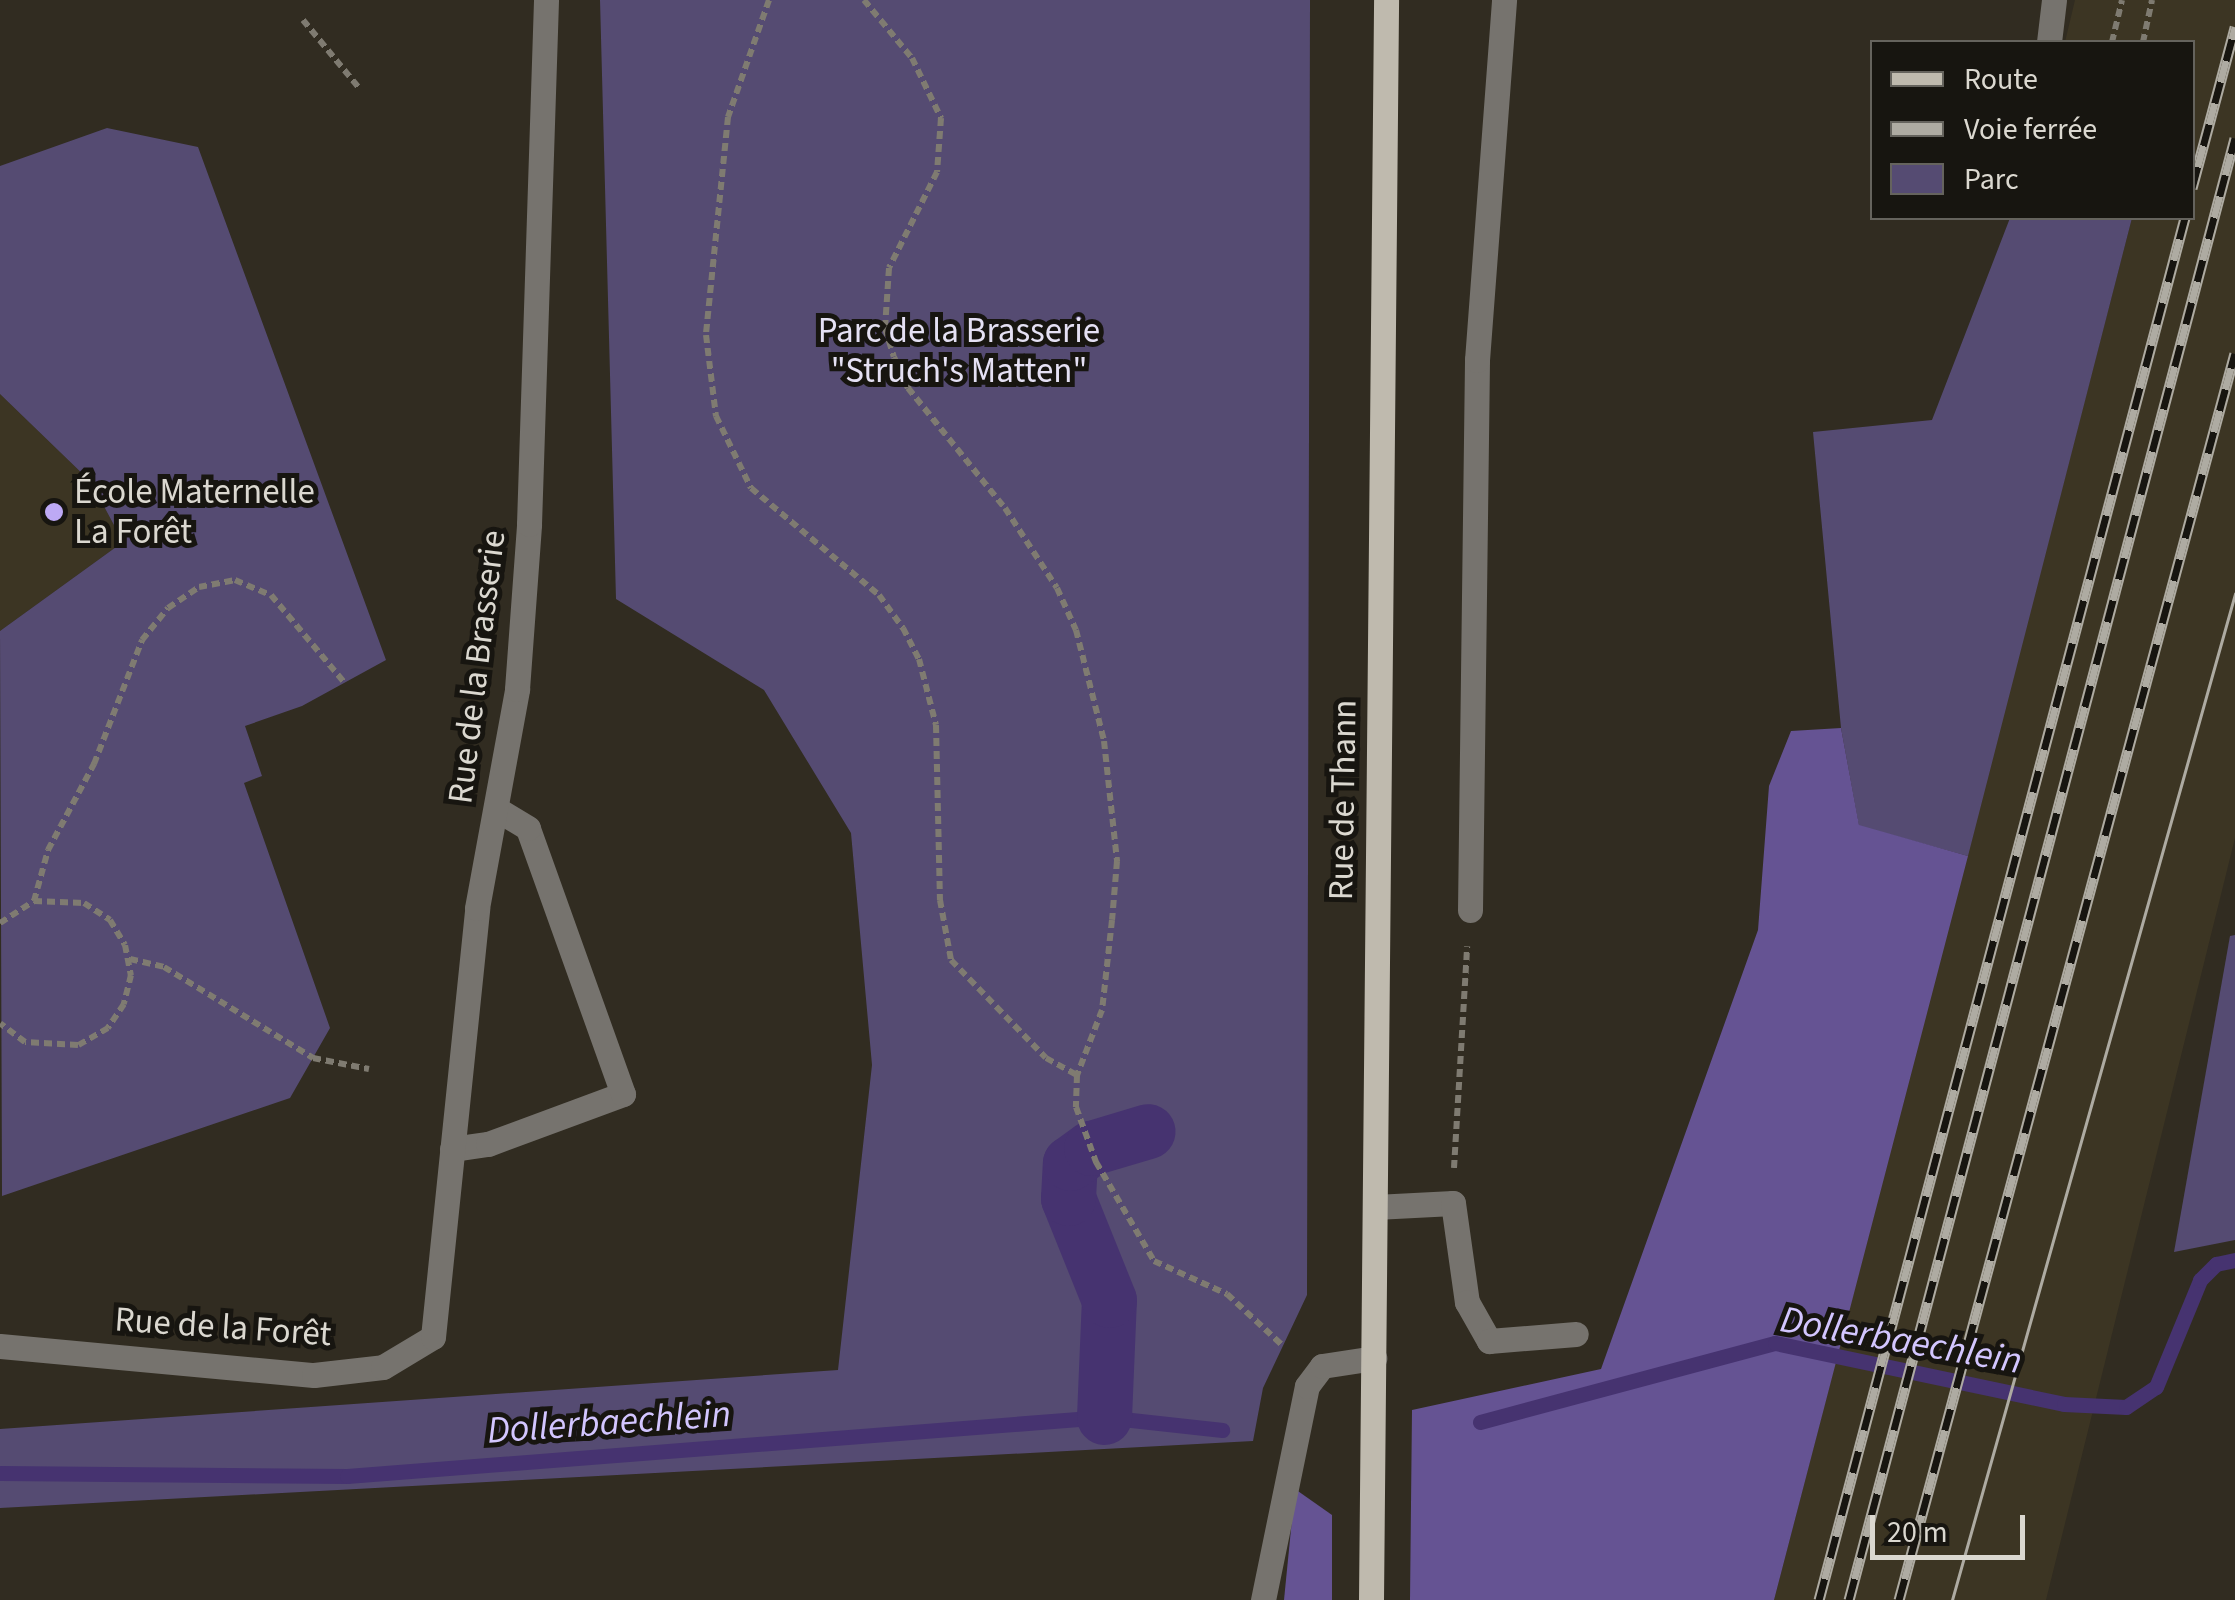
<!DOCTYPE html>
<html>
<head>
<meta charset="utf-8">
<style>
	body { margin:0 }
	#map { position:relative; width:2235px; height:1600px; overflow:hidden; background:#312c21; font-family:"Source Sans 3",sans-serif }
	div>[style] { position:absolute }
	.built>* { inset:0; background:#3c3523 }
	.green>* { inset:0; background:#554b72 }
	.forest>* { inset:0; background:#655393 }
	.stream>* { height:15px; margin:-7.5px; padding:0 7.5px; transform-origin:7.5px; border-radius:7.5px; background:#463370 }
	.canal>* { height:55px; margin:-27.5px; padding:0 27.5px; transform-origin:27.5px; border-radius:27.5px; background:#463370 }
	.path>* { height:6px; margin-top:-3px; transform-origin:0; background:repeating-linear-gradient(90deg,#7f7b71 0 8px,transparent 0 13px) }
	.minor>* { height:25px; margin:-12.5px; padding:0 12.5px; transform-origin:12.5px; border-radius:12.5px; background:#76736e }
	.major>* { height:25px; margin:-12.5px; padding:0 12.5px; transform-origin:12.5px; border-radius:12.5px; background:#bfbaae }
	.tram>* { height:2.5px; margin:-1.25px; padding:0 1.25px; transform-origin:1.25px; border-radius:1.25px; background:#aeaba2 }
	.rail>* { height:11px; margin-top:-5.5px; transform-origin:0; background:repeating-linear-gradient(90deg,#171510 0 22px,#aeaba2 0 44px); box-sizing:border-box; border-block:2px solid #aeaba2 }
	.dots>* { width:28px; height:28px; translate:-50% -50%; box-sizing:border-box; border:5px solid #171510; border-radius:50% }
	span { translate:-50% -50%; white-space:nowrap; text-align:center; line-height:1.15; -webkit-text-stroke:10px #171510; paint-order:stroke }
	.park-label { font-size:35px; color:#e5e1f4 }
	.poi-label { font-size:35px; color:#dbd8d0 }
	.left { translate:0 -50%; text-align:left }
	.street-label { font-size:35px; color:#dbd8d0 }
	.water-label { font-size:38px; color:#d3c6ff; font-style:italic }
	.legend { position:absolute; left:1870px; top:40px; width:325px; height:180px; box-sizing:border-box; background:#171510; border:2px solid #65635d; margin:0; padding:12px 18px; list-style:none; font-size:30px; color:#dbd8d0 }
	.legend li { display:flex; align-items:center; gap:20px; height:50px }
	.legend b { width:50px; border:2px solid #65635d }
	.scale { position:absolute; left:1870px; top:1515px; width:155px; height:45px; box-sizing:border-box; border:5px solid #dbd8d0; border-top:0; padding-left:12px; font-size:30px; line-height:35px; white-space:nowrap; color:#dbd8d0; -webkit-text-stroke:8px #171510; paint-order:stroke }
</style>
</head>
<body>
<div id="map">
	<div class="built">
		<div style="clip-path:polygon(2075px 0,2235px 0,2235px 838px,2046px 1600px,1774px 1600px,2132px 218px,2192px 218px,2192px 42px,2065px 42px)"></div>
		<div style="clip-path:polygon(0 394px,91px 482px,123px 542px,0 631px)"></div>
	</div>
	<div class="green">
		<div style="clip-path:polygon(600px 0,1310px 0,1307px 1295px,1263px 1388px,1253px 1441px,0 1508px,0 1429px,838px 1370px,872px 1065px,851px 833px,764px 690px,616px 599px)"></div>
		<div style="clip-path:polygon(107px 128px,198px 147px,386px 660px,302px 706px,245px 726px,262px 776px,244px 783px,330px 1028px,290px 1098px,2px 1196px,0 631px,123px 542px,91px 482px,0 394px,0 166px)"></div>
		<div style="clip-path:polygon(2010px 218px,2132px 218px,1968px 856px,1859px 826px,1841px 728px,1813px 432px,1932px 420px)"></div>
		<div style="clip-path:polygon(2235px 935px,2235px 1240px,2174px 1252px,2230px 936px)"></div>
	</div>
	<div class="forest">
		<div style="clip-path:polygon(1841px 728px,1859px 825px,1968px 856px,1774px 1600px,1410px 1600px,1412px 1410px,1601px 1369px,1758px 930px,1769px 786px,1791px 731px)"></div>
		<div style="clip-path:polygon(1295px 1489px,1332px 1515px,1332px 1600px,1284px 1600px)"></div>
	</div>
	<div class="stream">
		<div style="left:1480px;top:1422px;width:305px;rotate:-15deg"></div>
		<div style="left:1775px;top:1343px;width:295px;rotate:11.9deg"></div>
		<div style="left:2064px;top:1404px;width:62px;rotate:2.8deg"></div>
		<div style="left:2126px;top:1407px;width:36px;rotate:-34deg"></div>
		<div style="left:2156px;top:1387px;width:116px;rotate:-67.6deg"></div>
		<div style="left:2200px;top:1280px;width:23px;rotate:-45deg"></div>
		<div style="left:2216px;top:1264px;width:19px;rotate:-12deg"></div>
		<div style="left:0;top:1473px;width:347px;rotate:0.5deg"></div>
		<div style="left:347px;top:1476px;width:759px;rotate:-4.46deg"></div>
		<div style="left:1104px;top:1417px;width:119px;rotate:6.3deg"></div>
	</div>
	<div class="canal">
		<div style="left:1104px;top:1417px;width:117px;rotate:-87.6deg"></div>
		<div style="left:1109px;top:1300px;width:110px;rotate:-111.9deg"></div>
		<div style="left:1068px;top:1198px;width:35px;rotate:-87deg"></div>
		<div style="left:1070px;top:1163px;width:26px;rotate:-36deg"></div>
		<div style="left:1091px;top:1148px;width:59px;rotate:-16.6deg"></div>
	</div>
	<div class="path">
		<div style="left:769px;top:0;width:124px;rotate:109.3deg"></div>
		<div style="left:728px;top:117px;width:219px;rotate:95.8deg"></div>
		<div style="left:706px;top:335px;width:82px;rotate:83deg"></div>
		<div style="left:716px;top:416px;width:80px;rotate:64.1deg"></div>
		<div style="left:751px;top:488px;width:167px;rotate:39.9deg"></div>
		<div style="left:879px;top:595px;width:41px;rotate:54deg"></div>
		<div style="left:903px;top:628px;width:35px;rotate:63deg"></div>
		<div style="left:919px;top:659px;width:68px;rotate:75.6deg"></div>
		<div style="left:936px;top:725px;width:175px;rotate:88.7deg"></div>
		<div style="left:940px;top:900px;width:61px;rotate:79.6deg"></div>
		<div style="left:951px;top:960px;width:136px;rotate:45.9deg"></div>
		<div style="left:1046px;top:1058px;width:35px;rotate:29deg"></div>
		<div style="left:864px;top:0;width:75px;rotate:50.4deg"></div>
		<div style="left:912px;top:58px;width:67px;rotate:64.2deg"></div>
		<div style="left:941px;top:118px;width:54px;rotate:94.2deg"></div>
		<div style="left:937px;top:172px;width:107px;rotate:116.6deg"></div>
		<div style="left:889px;top:268px;width:60px;rotate:93.8deg"></div>
		<div style="left:885px;top:328px;width:30px;rotate:73deg"></div>
		<div style="left:894px;top:357px;width:34px;rotate:66deg"></div>
		<div style="left:908px;top:388px;width:154px;rotate:51.1deg"></div>
		<div style="left:1005px;top:508px;width:95px;rotate:57deg"></div>
		<div style="left:1057px;top:588px;width:46px;rotate:65.7deg"></div>
		<div style="left:1076px;top:630px;width:114px;rotate:75.8deg"></div>
		<div style="left:1104px;top:741px;width:121px;rotate:83.8deg"></div>
		<div style="left:1117px;top:861px;width:59px;rotate:94.8deg"></div>
		<div style="left:1112px;top:920px;width:91px;rotate:96.3deg"></div>
		<div style="left:1102px;top:1010px;width:70px;rotate:111deg"></div>
		<div style="left:1077px;top:1075px;width:32px;rotate:92deg"></div>
		<div style="left:1076px;top:1107px;width:59px;rotate:70deg"></div>
		<div style="left:1096px;top:1162px;width:115px;rotate:59.6deg"></div>
		<div style="left:1154px;top:1261px;width:80px;rotate:24.3deg"></div>
		<div style="left:1227px;top:1294px;width:75px;rotate:42.8deg"></div>
		<div style="left:303px;top:20px;width:88px;rotate:50.5deg"></div>
		<div style="left:2112px;top:42px;width:43px;rotate:-76.6deg"></div>
		<div style="left:2143px;top:42px;width:43px;rotate:-77.9deg"></div>
		<div style="left:34px;top:901px;width:53px;rotate:-74.6deg"></div>
		<div style="left:48px;top:850px;width:98px;rotate:-61.9deg"></div>
		<div style="left:94px;top:764px;width:133px;rotate:-68.8deg"></div>
		<div style="left:142px;top:640px;width:41px;rotate:-50.9deg"></div>
		<div style="left:168px;top:608px;width:37px;rotate:-34deg"></div>
		<div style="left:199px;top:587px;width:37px;rotate:-11deg"></div>
		<div style="left:235px;top:580px;width:39px;rotate:23deg"></div>
		<div style="left:271px;top:595px;width:114px;rotate:50deg"></div>
		<div style="left:0;top:923px;width:40px;rotate:-32.9deg"></div>
		<div style="left:34px;top:901px;width:50px;rotate:2.3deg"></div>
		<div style="left:84px;top:903px;width:31px;rotate:33deg"></div>
		<div style="left:110px;top:920px;width:29px;rotate:59deg"></div>
		<div style="left:125px;top:945px;width:31px;rotate:79deg"></div>
		<div style="left:131px;top:975px;width:30px;rotate:104deg"></div>
		<div style="left:124px;top:1004px;width:29px;rotate:124deg"></div>
		<div style="left:108px;top:1028px;width:34px;rotate:150deg"></div>
		<div style="left:78px;top:1045px;width:53px;rotate:-176.8deg"></div>
		<div style="left:25px;top:1042px;width:31px;rotate:-143deg"></div>
		<div style="left:130px;top:959px;width:35px;rotate:13deg"></div>
		<div style="left:164px;top:967px;width:175px;rotate:31.4deg"></div>
		<div style="left:313px;top:1058px;width:57px;rotate:11.1deg"></div>
		<div style="left:1454px;top:1168px;width:222px;rotate:-86.6deg"></div>
	</div>
	<div class="minor">
		<div style="left:2049px;top:42px;width:42px;rotate:-83.2deg"></div>
		<div style="left:1470px;top:910px;width:550px;rotate:-89.27deg"></div>
		<div style="left:1477px;top:360px;width:361px;rotate:-85.7deg"></div>
		<div style="left:452px;top:1149px;width:36px;rotate:-8deg"></div>
		<div style="left:488px;top:1144px;width:144px;rotate:-20.3deg"></div>
		<div style="left:623px;top:1094px;width:282px;rotate:-109.7deg"></div>
		<div style="left:528px;top:828px;width:35px;rotate:-149deg"></div>
		<div style="left:1375px;top:1207px;width:78px;rotate:-2.9deg"></div>
		<div style="left:1453px;top:1203px;width:100px;rotate:82deg"></div>
		<div style="left:1467px;top:1302px;width:45px;rotate:60.6deg"></div>
		<div style="left:1489px;top:1341px;width:87px;rotate:-4.6deg"></div>
		<div style="left:0;top:1346px;width:315px;rotate:5.3deg"></div>
		<div style="left:314px;top:1375px;width:69px;rotate:-6.6deg"></div>
		<div style="left:383px;top:1367px;width:58px;rotate:-31deg"></div>
		<div style="left:433px;top:1337px;width:431px;rotate:-84.1deg"></div>
		<div style="left:477px;top:908px;width:223px;rotate:-79.6deg"></div>
		<div style="left:517px;top:689px;width:165px;rotate:-85.8deg"></div>
		<div style="left:529px;top:524px;width:524px;rotate:-88.14deg"></div>
		<div style="left:1263px;top:1600px;width:218px;rotate:-78.4deg"></div>
		<div style="left:1307px;top:1386px;width:25px;rotate:-53deg"></div>
		<div style="left:1322px;top:1366px;width:53px;rotate:-8.7deg"></div>
	</div>
	<div class="major">
		<div style="left:1371px;top:1600px;width:1600px;rotate:-89.46deg"></div>
	</div>
	<div class="tram">
		<div style="left:1952px;top:1600px;width:1045px;rotate:-74.29deg"></div>
	</div>
	<div class="rail">
		<div style="left:2192px;top:188px;width:167px;rotate:-75deg"></div>
		<div style="left:1819px;top:1600px;width:1430px;rotate:-75.17deg"></div>
		<div style="left:1849px;top:1600px;width:1512px;rotate:-75.21deg"></div>
		<div style="left:1899px;top:1600px;width:1291px;rotate:-74.92deg"></div>
	</div>
	<div class="dots">
		<div style="left:54px;top:512px;background:#bda9f5"></div>
	</div>
	<div class="park-label">
		<span style="left:959px;top:351px">Parc de la Brasserie<br>"Struch's Matten"</span>
	</div>
	<div class="poi-label">
		<span class="left" style="left:74px;top:512px">École Maternelle<br>La Forêt</span>
	</div>
	<div class="street-label">
		<span style="left:477px;top:667px;rotate:-83deg">Rue de la Brasserie</span>
		<span style="left:1343px;top:800px;rotate:-89deg">Rue de Thann</span>
		<span style="left:223px;top:1327px;rotate:4deg">Rue de la Forêt</span>
	</div>
	<div class="water-label">
		<span style="left:1901px;top:1341px;rotate:10deg">Dollerbaechlein</span>
		<span style="left:609px;top:1423px;rotate:-4deg">Dollerbaechlein</span>
	</div>
	<ul class="legend">
	<li><b style="height:12px;background:#bfbaae"></b>Route</li>
	<li><b style="height:12px;background:#aeaba2"></b>Voie ferrée</li>
	<li><b style="height:28px;background:#554b72"></b>Parc</li>
	</ul>
	<div class="scale">20 m</div>
</div>
</body>
</html>
